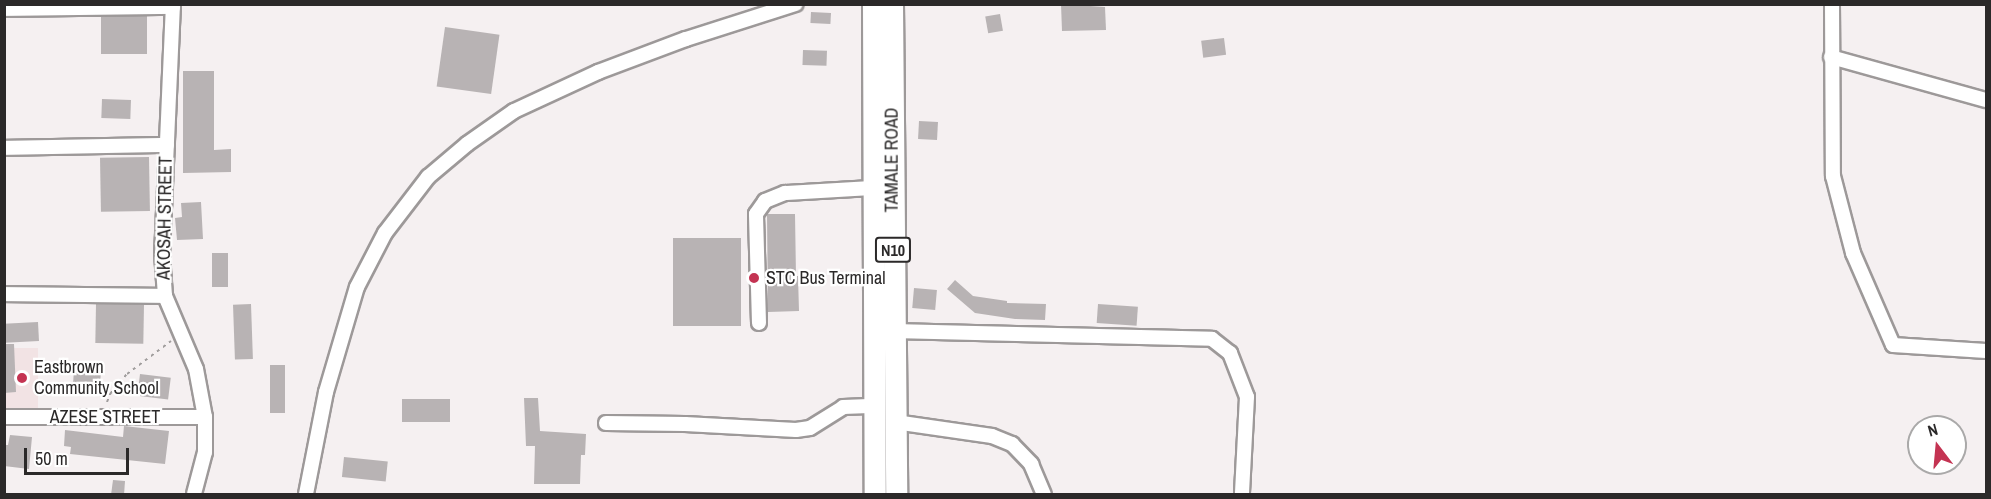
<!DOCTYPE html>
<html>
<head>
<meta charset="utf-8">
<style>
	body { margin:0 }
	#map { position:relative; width:1991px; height:499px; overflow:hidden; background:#f5f0f1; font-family:"Archivo Narrow",sans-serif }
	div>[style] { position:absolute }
	.built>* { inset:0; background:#f2e3e4; transform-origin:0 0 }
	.building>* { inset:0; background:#b8b3b4; transform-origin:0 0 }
	.path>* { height:2px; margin-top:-1px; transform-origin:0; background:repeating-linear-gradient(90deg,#a09d9d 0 3px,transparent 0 7.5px) }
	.roads { filter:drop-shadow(2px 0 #9d9999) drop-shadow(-2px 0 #9d9999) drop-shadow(0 2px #9d9999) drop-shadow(0 -2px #9d9999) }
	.minor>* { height:14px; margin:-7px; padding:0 7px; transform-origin:7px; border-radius:7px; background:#fff }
	.highway>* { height:21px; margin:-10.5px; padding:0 10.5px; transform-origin:10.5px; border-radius:10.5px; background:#fff }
	.dots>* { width:16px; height:16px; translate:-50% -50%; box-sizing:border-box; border:3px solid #fff; border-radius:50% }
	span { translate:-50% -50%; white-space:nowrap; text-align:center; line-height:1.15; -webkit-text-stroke:4.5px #fff; paint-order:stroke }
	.shield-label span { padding:2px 4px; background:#fff; border:2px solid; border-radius:4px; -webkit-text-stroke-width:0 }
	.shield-label { font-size:16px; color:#2b2929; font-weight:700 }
	.street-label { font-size:18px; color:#2b2929 }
	.poi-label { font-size:18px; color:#2b2929 }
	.left { translate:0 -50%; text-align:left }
	.frame { position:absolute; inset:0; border:6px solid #2b2929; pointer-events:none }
	.north { position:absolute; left:1907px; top:415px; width:60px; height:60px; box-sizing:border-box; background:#fff; border:2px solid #aaa9a9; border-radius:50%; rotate:344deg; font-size:16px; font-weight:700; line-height:24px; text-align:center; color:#2b2929 }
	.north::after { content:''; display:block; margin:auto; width:21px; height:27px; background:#c43352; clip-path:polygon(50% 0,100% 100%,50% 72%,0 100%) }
	.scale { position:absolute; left:24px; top:448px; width:105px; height:27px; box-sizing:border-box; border:3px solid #2b2929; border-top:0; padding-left:8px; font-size:18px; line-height:21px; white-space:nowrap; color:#2b2929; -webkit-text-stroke:4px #fff; paint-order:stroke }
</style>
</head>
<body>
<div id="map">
	<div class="built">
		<div style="left:4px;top:348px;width:34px;height:60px"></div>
	</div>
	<div class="building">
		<div style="clip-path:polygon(1061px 4px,1105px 7px,1106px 30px,1062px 31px)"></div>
		<div style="left:811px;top:12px;width:20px;height:11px;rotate:3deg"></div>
		<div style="left:1000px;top:14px;width:17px;height:15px;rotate:80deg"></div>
		<div style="left:147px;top:16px;width:38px;height:46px;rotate:90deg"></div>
		<div style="left:445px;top:27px;width:55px;height:60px;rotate:8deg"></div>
		<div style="left:1224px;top:38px;width:17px;height:23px;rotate:83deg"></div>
		<div style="left:803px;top:50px;width:24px;height:15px;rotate:2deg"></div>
		<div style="clip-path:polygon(183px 71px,214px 71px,214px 150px,231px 149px,231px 172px,183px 173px)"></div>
		<div style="left:102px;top:99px;width:29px;height:19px;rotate:2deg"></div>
		<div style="left:919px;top:121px;width:19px;height:18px;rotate:3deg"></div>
		<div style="left:149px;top:157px;width:54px;height:49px;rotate:89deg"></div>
		<div style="clip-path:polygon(201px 202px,203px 239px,177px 240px,175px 218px,182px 217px,181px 203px)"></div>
		<div style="clip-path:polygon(767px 214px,795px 214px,796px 276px,798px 276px,799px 311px,768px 312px)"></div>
		<div style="left:673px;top:238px;width:68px;height:88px"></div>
		<div style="left:212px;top:253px;width:16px;height:34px"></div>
		<div style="clip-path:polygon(955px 280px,973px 296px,1007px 301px,1007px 303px,1046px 304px,1045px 320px,1015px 319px,975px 313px,947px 289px)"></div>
		<div style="left:914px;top:288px;width:23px;height:20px;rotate:5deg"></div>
		<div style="left:96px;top:304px;width:48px;height:39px;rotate:1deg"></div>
		<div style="left:251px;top:304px;width:55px;height:18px;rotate:88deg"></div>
		<div style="left:1098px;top:304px;width:40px;height:19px;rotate:4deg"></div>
		<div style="left:38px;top:322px;width:19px;height:34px;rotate:87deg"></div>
		<div style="clip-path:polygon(4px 344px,14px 344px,16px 392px,4px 393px)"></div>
		<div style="left:270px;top:365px;width:15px;height:48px"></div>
		<div style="left:74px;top:370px;width:27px;height:19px;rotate:4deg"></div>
		<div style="left:140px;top:374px;width:31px;height:22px;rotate:7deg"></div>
		<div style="clip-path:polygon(524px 398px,538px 398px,540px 431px,586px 434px,585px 455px,581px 455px,580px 484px,534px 484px,535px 446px,526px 446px)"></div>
		<div style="left:450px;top:399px;width:23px;height:48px;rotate:90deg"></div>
		<div style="clip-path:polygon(124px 426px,169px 431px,165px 464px,70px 454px,71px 447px,64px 446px,65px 430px,123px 437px)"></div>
		<div style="clip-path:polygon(10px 435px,32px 437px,29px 469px,4px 466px,4px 445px,8px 445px)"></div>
		<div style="left:344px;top:457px;width:44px;height:20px;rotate:6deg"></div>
		<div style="clip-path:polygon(113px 480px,125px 481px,124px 495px,111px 495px)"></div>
	</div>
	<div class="path">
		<div style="left:107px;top:402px;width:9px;rotate:-69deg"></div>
		<div style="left:110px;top:394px;width:26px;rotate:-50deg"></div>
		<div style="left:127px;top:374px;width:55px;rotate:-36.9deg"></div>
	</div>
	<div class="roads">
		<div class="minor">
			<div style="left:173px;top:4px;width:249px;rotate:92.5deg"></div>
			<div style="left:162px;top:253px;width:43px;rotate:86deg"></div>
			<div style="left:165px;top:296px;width:79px;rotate:67deg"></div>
			<div style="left:196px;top:369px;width:49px;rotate:79.4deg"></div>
			<div style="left:205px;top:417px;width:35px;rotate:90deg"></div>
			<div style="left:205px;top:452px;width:43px;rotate:104.7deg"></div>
			<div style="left:1832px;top:4px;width:172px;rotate:89.7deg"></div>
			<div style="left:1833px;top:176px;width:80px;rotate:75.4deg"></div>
			<div style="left:1853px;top:253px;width:100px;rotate:66.5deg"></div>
			<div style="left:1893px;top:345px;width:93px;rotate:3.7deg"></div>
			<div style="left:4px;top:9px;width:169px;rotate:-0.7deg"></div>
			<div style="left:1831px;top:57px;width:161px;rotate:15.5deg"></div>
			<div style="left:4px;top:148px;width:163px;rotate:-1.1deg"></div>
			<div style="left:4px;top:294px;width:161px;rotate:0.7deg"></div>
			<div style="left:759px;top:323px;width:109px;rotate:-91.6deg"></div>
			<div style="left:756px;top:214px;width:16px;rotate:-55deg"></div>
			<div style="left:765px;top:201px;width:22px;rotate:-22deg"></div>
			<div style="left:785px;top:193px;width:88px;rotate:-3.3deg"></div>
			<div style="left:893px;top:331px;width:319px;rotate:1.4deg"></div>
			<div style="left:1212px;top:339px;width:23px;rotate:38deg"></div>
			<div style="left:1230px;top:353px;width:47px;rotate:68.9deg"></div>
			<div style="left:1247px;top:397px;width:97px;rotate:93deg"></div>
			<div style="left:4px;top:417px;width:201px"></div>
			<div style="left:895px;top:422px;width:98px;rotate:8.2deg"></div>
			<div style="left:992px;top:436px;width:22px;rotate:22deg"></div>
			<div style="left:1012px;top:444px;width:28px;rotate:46deg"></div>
			<div style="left:1031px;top:464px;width:33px;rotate:67deg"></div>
			<div style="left:606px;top:423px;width:79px;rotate:0.7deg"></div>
			<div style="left:685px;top:424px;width:111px;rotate:3.1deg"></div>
			<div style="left:796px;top:430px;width:14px;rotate:-8deg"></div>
			<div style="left:810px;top:428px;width:39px;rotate:-32deg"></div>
			<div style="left:843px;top:407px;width:33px;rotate:-2deg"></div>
			<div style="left:306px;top:494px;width:104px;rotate:-78.9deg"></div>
			<div style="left:326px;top:392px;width:109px;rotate:-73.6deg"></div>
			<div style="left:357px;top:287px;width:61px;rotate:-62.6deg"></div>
			<div style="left:385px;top:233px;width:71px;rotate:-52.5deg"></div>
			<div style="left:428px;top:177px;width:51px;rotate:-40.2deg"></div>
			<div style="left:467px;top:144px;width:57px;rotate:-35.1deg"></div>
			<div style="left:514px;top:111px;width:93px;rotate:-24.9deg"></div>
			<div style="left:598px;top:72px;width:94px;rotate:-20.6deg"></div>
			<div style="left:686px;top:39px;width:115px;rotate:-17.7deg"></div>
		</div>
		<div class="highway">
			<div style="left:873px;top:4px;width:490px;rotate:89.8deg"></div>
			<div style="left:892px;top:4px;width:490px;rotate:89.5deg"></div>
		</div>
	</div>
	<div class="dots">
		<div style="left:754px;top:278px;background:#c43352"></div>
		<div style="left:22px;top:378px;background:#c43352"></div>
	</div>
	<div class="shield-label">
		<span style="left:893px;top:250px">N10</span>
	</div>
	<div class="street-label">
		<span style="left:892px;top:160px;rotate:-90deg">TAMALE ROAD</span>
		<span style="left:165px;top:218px;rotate:-89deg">AKOSAH STREET</span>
		<span style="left:105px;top:417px">AZESE STREET</span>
	</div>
	<div class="poi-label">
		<span class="left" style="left:766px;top:278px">STC Bus Terminal</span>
		<span class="left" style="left:34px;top:378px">Eastbrown<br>Community School</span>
	</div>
	<div class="frame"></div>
	<div class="north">N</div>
	<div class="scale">50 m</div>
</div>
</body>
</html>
